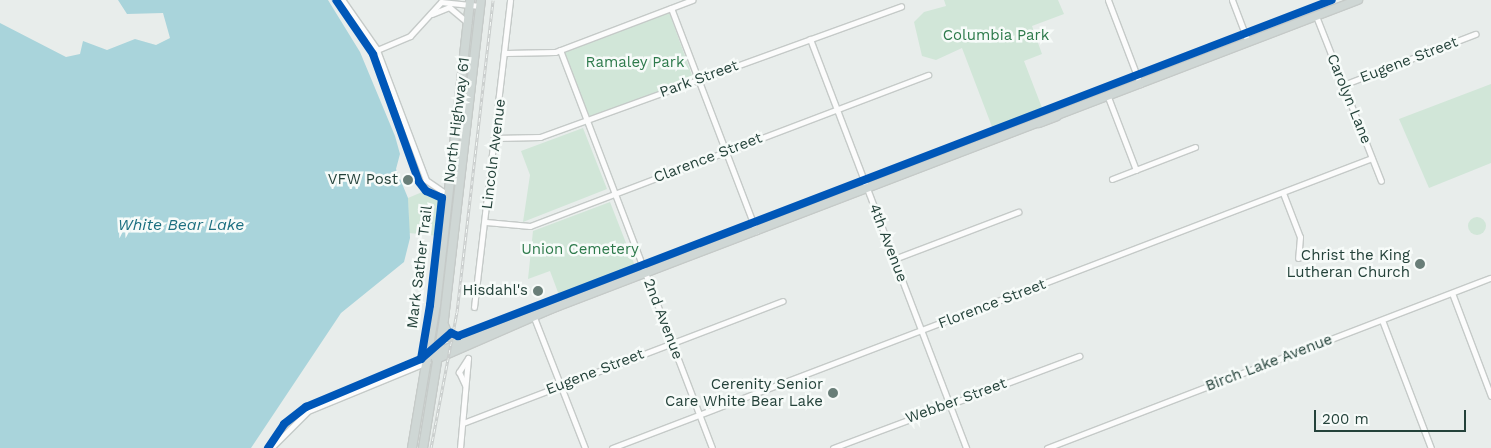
<!DOCTYPE html>
<html>
<head>
<meta charset="utf-8">
<style>
	body { margin:0 }
	#map { position:relative; width:1491px; height:448px; overflow:hidden; background:#e8edeb; font-family:"Work Sans",sans-serif }
	div>[style] { position:absolute }
	.green>* { inset:0; background:#d1e6d8; transform-origin:0 0 }
	.round { border-radius:50% }
	.water>* { inset:0; background:#a9d4db }
	.roads { filter:drop-shadow(1px 0 #c5cac8) drop-shadow(-1px 0 #c5cac8) drop-shadow(0 1px #c5cac8) drop-shadow(0 -1px #c5cac8) }
	.minor>* { height:5px; margin:-2.5px; padding:0 2.5px; transform-origin:2.5px; border-radius:2.5px; background:#fcfcfc }
	.tertiary>* { height:6px; margin:-3px; padding:0 3px; transform-origin:3px; border-radius:3px; background:#fcfcfc }
	.primary>* { height:8px; margin:-4px; padding:0 4px; transform-origin:4px; border-radius:4px; background:#cfd7d5 }
	.rail>* { height:3px; margin-top:-1.5px; transform-origin:0; background:repeating-linear-gradient(90deg,#f7fbf9 0 4px,#c9cdcc 0 8px); box-sizing:border-box; border-block:1px solid #c9cdcc }
	.cycleway>* { height:8px; margin:-4px; padding:0 4px; transform-origin:4px; border-radius:4px; background:#0057b8 }
	.dots>* { width:14px; height:14px; translate:-50% -50%; box-sizing:border-box; border:2px solid #f7fbf9; border-radius:50% }
	span { translate:-50% -50%; white-space:nowrap; text-align:center; line-height:1.15; -webkit-text-stroke:5px #f7fbf9; paint-order:stroke }
	.park-label { font-size:15px; color:#2d7a4b }
	.street-label { font-size:15px; color:#24423a }
	.poi-label { font-size:15px; color:#24423a }
	.right { translate:-100% -50%; text-align:right }
	.water-label { font-size:16px; color:#1c6f80; font-style:italic }
	.scale { position:absolute; left:1314px; top:410px; width:152px; height:22px; box-sizing:border-box; border:2px solid #24423a; border-top:0; padding-left:6px; font-size:15px; line-height:18px; white-space:nowrap; color:#24423a; -webkit-text-stroke:4px #f7fbf9; paint-order:stroke }
</style>
</head>
<body>
<div id="map">
	<div class="green">
		<div style="clip-path:polygon(944px 0,1058px 0,1064px 14px,1032px 26px,1042px 54px,1024px 61px,1044px 113px,994px 132px,962px 48px,936px 60px,922px 56px,914px 22px,924px 12px,946px 6px)"></div>
		<div style="left:669px;top:12px;width:72px;height:112px;rotate:70deg"></div>
		<div style="clip-path:polygon(1491px 84px,1491px 163px,1429px 188px,1399px 119px)"></div>
		<div style="clip-path:polygon(583px 128px,607px 189px,523px 222px,530px 175px,521px 151px)"></div>
		<div style="clip-path:polygon(427px 190px,439px 193px,444px 199px,438px 236px,409px 233px,408px 198px)"></div>
		<div style="clip-path:polygon(610px 202px,635px 266px,559px 295px,550px 271px,528px 279px,533px 231px)"></div>
		<div class="round" style="left:1468px;top:217px;width:18px;height:18px"></div>
	</div>
	<div class="water">
		<div style="clip-path:polygon(118px 0,328px 0,360px 52px,395px 136px,400px 154px,396px 169px,408px 198px,410px 238px,404px 262px,341px 313px,251px 448px,0 448px,0 23px,66px 57px,80px 54px,83px 41px,107px 50px,135px 39px,156px 45px,170px 38px,163px 13px,127px 14px)"></div>
	</div>
	<div class="roads">
		<div class="minor">
			<div style="left:1108px;top:0;width:90px;rotate:69.1deg"></div>
			<div style="left:1232px;top:0;width:45px;rotate:69.1deg"></div>
			<div style="left:671px;top:8px;width:239px;rotate:69.1deg"></div>
			<div style="left:432px;top:14px;width:18px;rotate:-22deg"></div>
			<div style="left:449px;top:7px;width:25px;rotate:40deg"></div>
			<div style="left:1316px;top:16px;width:177px;rotate:68.5deg"></div>
			<div style="left:810px;top:39px;width:438px;rotate:69.1deg"></div>
			<div style="left:560px;top:50px;width:426px;rotate:69.1deg"></div>
			<div style="left:506px;top:53px;width:49px;rotate:-1.2deg"></div>
			<div style="left:555px;top:52px;width:147px;rotate:-20.8deg"></div>
			<div style="left:1343px;top:85px;width:142px;rotate:-21.1deg"></div>
			<div style="left:1108px;top:97px;width:78px;rotate:69deg"></div>
			<div style="left:495px;top:138px;width:45px;rotate:-1.3deg"></div>
			<div style="left:540px;top:137px;width:384px;rotate:-19.9deg"></div>
			<div style="left:1112px;top:179px;width:89px;rotate:-21.1deg"></div>
			<div style="left:1283px;top:193px;width:47px;rotate:68.9deg"></div>
			<div style="left:1300px;top:237px;width:21px;rotate:95deg"></div>
			<div style="left:448px;top:195px;width:27px;rotate:-146deg"></div>
			<div style="left:426px;top:180px;width:139px;rotate:-110.7deg"></div>
			<div style="left:377px;top:50px;width:36px;rotate:-23deg"></div>
			<div style="left:410px;top:36px;width:46px;rotate:-47.6deg"></div>
			<div style="left:441px;top:2px;width:39px;rotate:6deg"></div>
			<div style="left:486px;top:222px;width:44px;rotate:5.2deg"></div>
			<div style="left:530px;top:226px;width:426px;rotate:-20.8deg"></div>
			<div style="left:894px;top:259px;width:133px;rotate:-20.8deg"></div>
			<div style="left:1452px;top:293px;width:110px;rotate:69.3deg"></div>
			<div style="left:474px;top:307px;width:309px;rotate:-83.3deg"></div>
			<div style="left:535px;top:320px;width:137px;rotate:68.7deg"></div>
			<div style="left:1382px;top:320px;width:137px;rotate:69.1deg"></div>
			<div style="left:463px;top:423px;width:342px;rotate:-20.9deg"></div>
			<div style="left:271px;top:448px;width:52px;rotate:-45deg"></div>
			<div style="left:308px;top:411px;width:129px;rotate:-22.4deg"></div>
			<div style="left:460px;top:448px;width:90px;rotate:-84.9deg"></div>
			<div style="left:468px;top:358px;width:17px;rotate:123deg"></div>
			<div style="left:459px;top:372px;width:14px;rotate:65deg"></div>
			<div style="left:612px;top:448px;width:813px;rotate:-20.89deg"></div>
			<div style="left:833px;top:448px;width:263px;rotate:-20.5deg"></div>
			<div style="left:1047px;top:448px;width:475px;rotate:-21deg"></div>
		</div>
		<div class="tertiary">
			<div style="left:342px;top:0;width:61px;rotate:55deg"></div>
		</div>
		<div class="primary">
			<div style="left:1039px;top:123px;width:19px;rotate:-21deg"></div>
			<div style="left:444px;top:325px;width:13px;rotate:67deg"></div>
			<div style="left:449px;top:337px;width:13px;rotate:9deg"></div>
			<div style="left:428px;top:356px;width:996px;rotate:-20.95deg"></div>
			<div style="left:436px;top:359px;width:135px;rotate:-23.5deg"></div>
			<div style="left:412px;top:448px;width:145px;rotate:-80.5deg"></div>
			<div style="left:436px;top:305px;width:307px;rotate:-83.6deg"></div>
			<div style="left:423px;top:448px;width:131px;rotate:-80.8deg"></div>
			<div style="left:444px;top:319px;width:321px;rotate:-83.4deg"></div>
		</div>
	</div>
	<div class="rail">
		<div style="left:431px;top:448px;width:138px;rotate:-79.2deg"></div>
		<div style="left:457px;top:312px;width:314px;rotate:-83.4deg"></div>
	</div>
	<div class="cycleway">
		<div style="left:421px;top:359px;width:40px;rotate:-41deg"></div>
		<div style="left:451px;top:333px;width:8px;rotate:23deg"></div>
		<div style="left:458px;top:336px;width:936px;rotate:-21.03deg"></div>
		<div style="left:268px;top:448px;width:29px;rotate:-56deg"></div>
		<div style="left:284px;top:424px;width:28px;rotate:-38deg"></div>
		<div style="left:306px;top:407px;width:125px;rotate:-22.7deg"></div>
		<div style="left:421px;top:359px;width:55px;rotate:-80.5deg"></div>
		<div style="left:430px;top:305px;width:108px;rotate:-83.6deg"></div>
		<div style="left:442px;top:198px;width:17px;rotate:-156deg"></div>
		<div style="left:426px;top:191px;width:11px;rotate:-128deg"></div>
		<div style="left:419px;top:182px;width:136px;rotate:-109.8deg"></div>
		<div style="left:373px;top:54px;width:65px;rotate:-124.4deg"></div>
	</div>
	<div class="dots">
		<div style="left:408px;top:180px;background:#697e78"></div>
		<div style="left:1420px;top:264px;background:#697e78"></div>
		<div style="left:538px;top:291px;background:#697e78"></div>
		<div style="left:833px;top:393px;background:#697e78"></div>
	</div>
	<div class="park-label">
		<span style="left:996px;top:36px">Columbia Park</span>
		<span style="left:635px;top:63px">Ramaley Park</span>
		<span style="left:580px;top:250px">Union Cemetery</span>
	</div>
	<div class="street-label">
		<span style="left:1409px;top:60px;rotate:-21deg">Eugene Street</span>
		<span style="left:699px;top:79px;rotate:-20deg">Park Street</span>
		<span style="left:1349px;top:99px;rotate:68deg">Carolyn Lane</span>
		<span style="left:457px;top:120px;rotate:-83deg">North Highway 61</span>
		<span style="left:494px;top:154px;rotate:-83deg">Lincoln Avenue</span>
		<span style="left:708px;top:158px;rotate:-21deg">Clarence Street</span>
		<span style="left:888px;top:243px;rotate:69deg">4th Avenue</span>
		<span style="left:420px;top:267px;rotate:-83deg">Mark Sather Trail</span>
		<span style="left:992px;top:304px;rotate:-21deg">Florence Street</span>
		<span style="left:663px;top:319px;rotate:69deg">2nd Avenue</span>
		<span style="left:1269px;top:363px;rotate:-21deg">Birch Lake Avenue</span>
		<span style="left:595px;top:372px;rotate:-21deg">Eugene Street</span>
		<span style="left:956px;top:401px;rotate:-20deg">Webber Street</span>
	</div>
	<div class="poi-label">
		<span class="right" style="left:398px;top:180px">VFW Post</span>
		<span class="right" style="left:1410px;top:264px">Christ the King<br>Lutheran Church</span>
		<span class="right" style="left:528px;top:291px">Hisdahl's</span>
		<span class="right" style="left:823px;top:393px">Cerenity Senior<br>Care White Bear Lake</span>
	</div>
	<div class="water-label">
		<span style="left:181px;top:225px">White Bear Lake</span>
	</div>
	<div class="scale">200 m</div>
</div>
</body>
</html>
